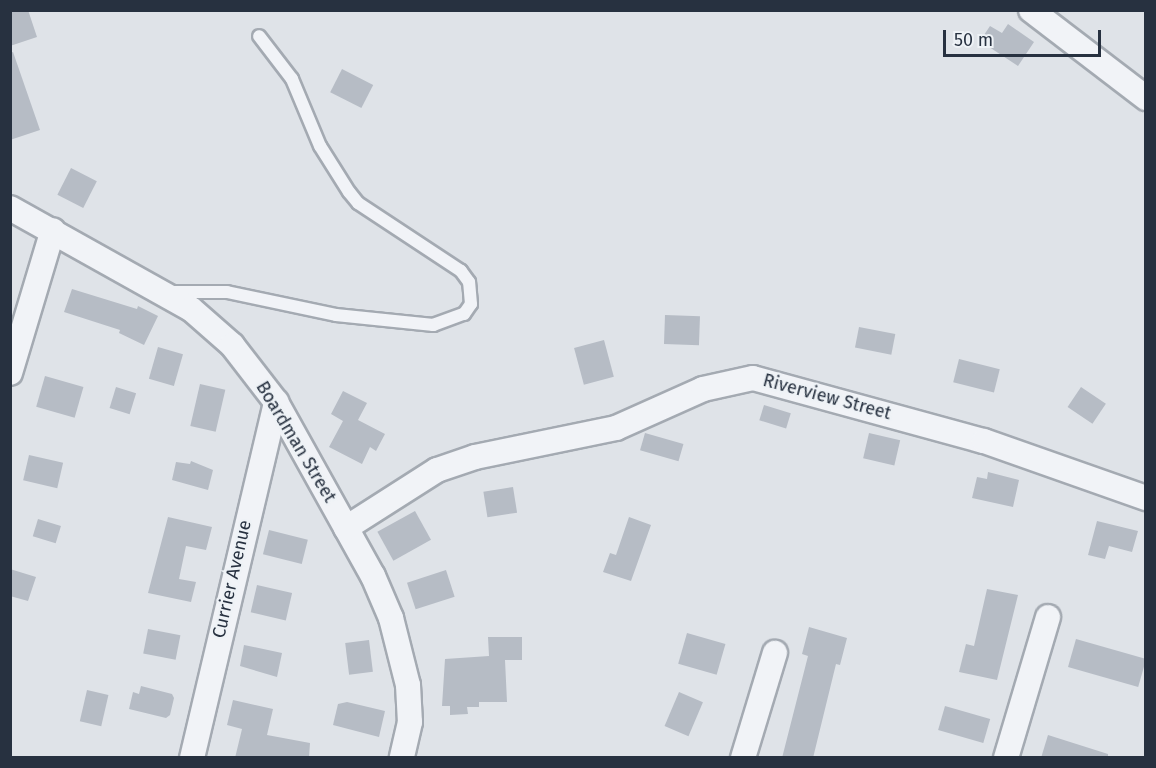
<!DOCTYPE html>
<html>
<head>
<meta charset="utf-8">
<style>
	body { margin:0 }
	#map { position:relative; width:1156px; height:768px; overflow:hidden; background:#dfe3e8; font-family:"Fira Sans",sans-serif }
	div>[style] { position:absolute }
	.building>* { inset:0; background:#b6bcc5; transform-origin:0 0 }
	.roads { filter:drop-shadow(2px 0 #a4aab2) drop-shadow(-2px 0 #a4aab2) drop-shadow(0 2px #a4aab2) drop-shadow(0 -2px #a4aab2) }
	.service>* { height:12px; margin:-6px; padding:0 6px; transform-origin:6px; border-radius:6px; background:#f1f3f7 }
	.minor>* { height:24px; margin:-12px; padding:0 12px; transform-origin:12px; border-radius:12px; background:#f1f3f7 }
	span { translate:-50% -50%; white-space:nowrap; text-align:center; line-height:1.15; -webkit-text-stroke:4.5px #eef2f6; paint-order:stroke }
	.street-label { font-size:18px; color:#273140 }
	.frame { position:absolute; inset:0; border:12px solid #273140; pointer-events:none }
	.scale { position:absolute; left:943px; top:30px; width:158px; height:27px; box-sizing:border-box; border:3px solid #273140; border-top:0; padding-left:8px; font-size:18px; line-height:21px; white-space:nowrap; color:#273140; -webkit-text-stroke:4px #eef2f6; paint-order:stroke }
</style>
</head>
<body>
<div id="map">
	<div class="building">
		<div style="clip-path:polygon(10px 10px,28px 10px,37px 37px,10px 46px)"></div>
		<div style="clip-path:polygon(1008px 24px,1034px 42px,1018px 66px,980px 41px,990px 26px,1002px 33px)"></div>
		<div style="clip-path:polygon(13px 52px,40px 130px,10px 140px,10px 53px)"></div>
		<div style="left:342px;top:69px;width:35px;height:26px;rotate:27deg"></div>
		<div style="left:71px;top:168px;width:29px;height:30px;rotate:27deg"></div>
		<div style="clip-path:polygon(72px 289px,137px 309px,138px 306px,158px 316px,144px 345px,119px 333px,120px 330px,64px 312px)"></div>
		<div style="left:665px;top:315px;width:35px;height:29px;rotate:2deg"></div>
		<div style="left:859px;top:327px;width:37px;height:21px;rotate:11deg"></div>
		<div style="left:604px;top:340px;width:38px;height:31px;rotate:75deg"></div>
		<div style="left:158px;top:347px;width:26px;height:33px;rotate:16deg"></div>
		<div style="left:959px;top:359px;width:42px;height:24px;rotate:14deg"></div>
		<div style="left:45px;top:376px;width:40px;height:32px;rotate:16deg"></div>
		<div style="left:200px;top:384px;width:26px;height:43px;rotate:13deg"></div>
		<div style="left:116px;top:387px;width:21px;height:22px;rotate:17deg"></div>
		<div style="left:1081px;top:387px;width:30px;height:24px;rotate:34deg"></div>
		<div style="clip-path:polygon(343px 391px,367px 403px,358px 420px,385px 434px,376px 451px,370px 447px,362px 464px,329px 447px,343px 421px,331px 414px)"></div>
		<div style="left:764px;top:405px;width:28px;height:16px;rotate:17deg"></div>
		<div style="left:645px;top:433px;width:40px;height:18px;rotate:16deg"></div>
		<div style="left:869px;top:433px;width:32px;height:26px;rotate:13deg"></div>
		<div style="left:29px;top:455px;width:35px;height:26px;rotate:13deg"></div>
		<div style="clip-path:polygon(191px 461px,213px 470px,208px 490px,172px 480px,176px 462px,190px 464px)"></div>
		<div style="clip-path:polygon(988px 472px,1019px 480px,1013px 507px,972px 498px,977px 477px,987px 479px)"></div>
		<div style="left:513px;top:487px;width:26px;height:30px;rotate:81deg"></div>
		<div style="left:415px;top:511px;width:33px;height:43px;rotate:61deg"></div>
		<div style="clip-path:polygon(168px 517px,212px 527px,206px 550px,186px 546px,179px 579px,196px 582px,191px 602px,148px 593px)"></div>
		<div style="clip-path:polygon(629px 517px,651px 525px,631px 581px,603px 572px,610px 553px,616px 555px)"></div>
		<div style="left:38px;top:519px;width:24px;height:18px;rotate:17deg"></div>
		<div style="clip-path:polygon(1097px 521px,1138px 531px,1132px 552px,1109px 546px,1105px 559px,1088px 555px)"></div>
		<div style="left:269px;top:530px;width:40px;height:25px;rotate:14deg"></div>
		<div style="clip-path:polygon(10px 569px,36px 577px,28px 601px,10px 596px)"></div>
		<div style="left:446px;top:570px;width:28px;height:41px;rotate:72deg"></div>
		<div style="left:257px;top:585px;width:36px;height:28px;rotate:13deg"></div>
		<div style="clip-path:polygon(987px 589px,1018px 595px,997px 680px,959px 672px,966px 644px,974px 646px)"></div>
		<div style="clip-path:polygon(809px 627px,847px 638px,840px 665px,836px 664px,813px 758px,782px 758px,808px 656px,802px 654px)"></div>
		<div style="left:148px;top:629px;width:33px;height:25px;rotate:11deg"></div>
		<div style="left:687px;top:633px;width:40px;height:32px;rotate:16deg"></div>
		<div style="clip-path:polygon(488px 637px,522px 637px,522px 660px,505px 660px,507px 702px,479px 702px,479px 707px,467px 707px,468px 714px,450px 715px,450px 706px,442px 706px,445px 659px,489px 656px)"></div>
		<div style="left:1076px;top:639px;width:73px;height:29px;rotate:16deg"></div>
		<div style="left:369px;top:640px;width:32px;height:24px;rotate:83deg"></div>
		<div style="clip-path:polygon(244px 645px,282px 653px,277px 677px,240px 666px)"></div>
		<div style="clip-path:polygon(141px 686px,172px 694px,174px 698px,170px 715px,166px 718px,129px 709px,133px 692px,139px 694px)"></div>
		<div style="left:87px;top:690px;width:22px;height:32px;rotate:13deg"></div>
		<div style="left:679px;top:692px;width:26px;height:37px;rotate:23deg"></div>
		<div style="clip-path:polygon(233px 700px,273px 709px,267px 735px,310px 743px,309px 758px,235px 758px,242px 729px,227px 725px)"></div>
		<div style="clip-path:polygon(347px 702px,385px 711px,379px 737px,333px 725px,338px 704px)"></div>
		<div style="left:945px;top:706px;width:47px;height:25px;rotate:16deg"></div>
		<div style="clip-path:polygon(1048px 735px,1108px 754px,1108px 758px,1041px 758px)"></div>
	</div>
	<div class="roads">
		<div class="service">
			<div style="left:169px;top:292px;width:58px"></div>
			<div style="left:227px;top:292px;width:111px;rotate:11.9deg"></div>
			<div style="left:336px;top:315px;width:98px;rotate:5.9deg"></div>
			<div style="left:433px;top:325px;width:33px;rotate:-20deg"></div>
			<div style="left:464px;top:314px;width:12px;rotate:-55deg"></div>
			<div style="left:471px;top:304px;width:22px;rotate:-95deg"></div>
			<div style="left:469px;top:282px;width:14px;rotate:-126deg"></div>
			<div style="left:461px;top:271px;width:123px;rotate:-146.6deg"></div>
			<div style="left:358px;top:203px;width:14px;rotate:-129deg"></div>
			<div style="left:349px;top:192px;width:54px;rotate:-122.2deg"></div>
			<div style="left:320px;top:146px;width:73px;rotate:-112.7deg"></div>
			<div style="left:292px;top:79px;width:54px;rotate:-127.5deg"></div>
		</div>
		<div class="minor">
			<div style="left:1031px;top:10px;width:145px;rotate:37.4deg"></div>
			<div style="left:10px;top:208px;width:207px;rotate:29.2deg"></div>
			<div style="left:191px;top:309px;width:55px;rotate:41.3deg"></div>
			<div style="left:232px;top:345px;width:72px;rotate:52.3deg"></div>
			<div style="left:276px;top:402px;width:199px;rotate:60.9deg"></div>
			<div style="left:373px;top:576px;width:46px;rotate:66.8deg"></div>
			<div style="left:391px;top:618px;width:69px;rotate:75.8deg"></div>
			<div style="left:408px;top:685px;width:37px;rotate:87deg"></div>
			<div style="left:410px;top:722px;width:37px;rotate:103deg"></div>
			<div style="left:10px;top:373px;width:149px;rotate:-73.3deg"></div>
			<div style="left:346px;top:528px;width:108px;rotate:-32.5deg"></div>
			<div style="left:437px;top:470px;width:40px;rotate:-18.9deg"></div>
			<div style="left:475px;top:457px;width:144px;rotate:-11.6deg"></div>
			<div style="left:616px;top:428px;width:95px;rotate:-24.1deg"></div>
			<div style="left:703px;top:389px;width:51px;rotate:-12.4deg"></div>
			<div style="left:753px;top:378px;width:239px;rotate:15.3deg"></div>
			<div style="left:984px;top:441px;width:172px;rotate:19.4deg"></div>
			<div style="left:192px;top:758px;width:366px;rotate:-76.7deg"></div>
			<div style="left:743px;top:758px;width:110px;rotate:-73.1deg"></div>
			<div style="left:1006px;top:758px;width:147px;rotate:-73.4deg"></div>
		</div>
	</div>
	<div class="street-label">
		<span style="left:827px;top:397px;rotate:15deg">Riverview Street</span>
		<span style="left:296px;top:442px;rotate:59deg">Boardman Street</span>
		<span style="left:232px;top:579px;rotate:-77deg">Currier Avenue</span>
	</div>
	<div class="frame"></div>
	<div class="scale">50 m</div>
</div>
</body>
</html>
